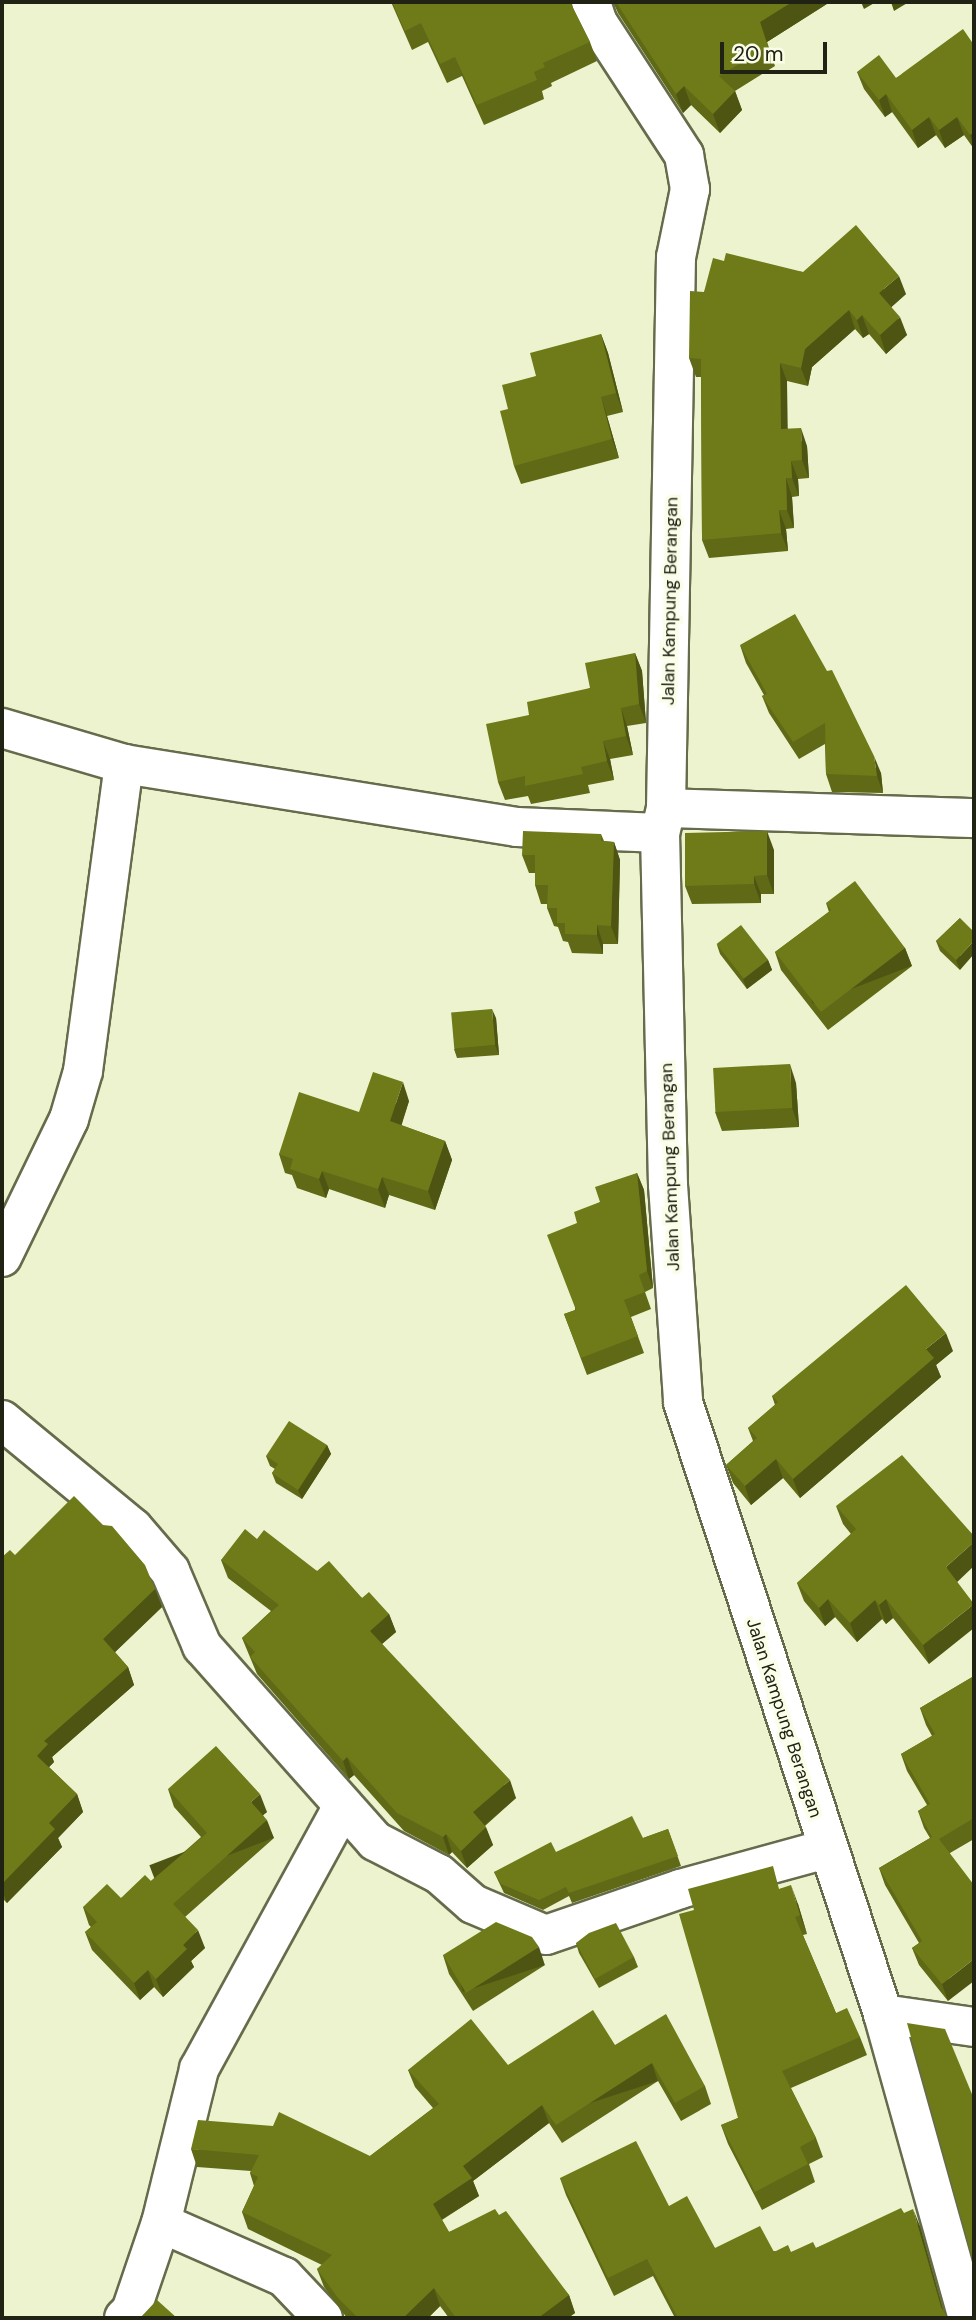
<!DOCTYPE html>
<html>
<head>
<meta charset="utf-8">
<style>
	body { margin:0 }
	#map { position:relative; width:976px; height:2320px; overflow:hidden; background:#ecf3ce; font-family:"DM Sans",sans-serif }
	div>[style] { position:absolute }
	.roads { filter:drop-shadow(2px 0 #666b4b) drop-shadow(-2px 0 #666b4b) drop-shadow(0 2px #666b4b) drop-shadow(0 -2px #666b4b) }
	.minor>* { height:38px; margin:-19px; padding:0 19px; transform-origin:19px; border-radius:19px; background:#fff }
	.wall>* { inset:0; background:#5f6916 }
	.shaded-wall>* { inset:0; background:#4e5512; transform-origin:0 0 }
	.building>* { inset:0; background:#6f7a19; transform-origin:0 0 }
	span { translate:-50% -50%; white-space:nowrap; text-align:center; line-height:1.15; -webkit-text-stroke:7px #fafee8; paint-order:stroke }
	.street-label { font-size:18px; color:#202214 }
	.frame { position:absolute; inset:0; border:4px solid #202214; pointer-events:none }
	.scale { position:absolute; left:720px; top:42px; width:107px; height:32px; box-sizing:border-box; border:4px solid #202214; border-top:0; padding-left:9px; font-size:21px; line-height:24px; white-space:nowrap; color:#202214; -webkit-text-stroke:5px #fafee8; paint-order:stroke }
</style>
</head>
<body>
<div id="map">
	<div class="roads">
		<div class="minor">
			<div style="left:591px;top:2px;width:22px;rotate:72deg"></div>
			<div style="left:598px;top:23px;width:158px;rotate:56.9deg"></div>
			<div style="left:684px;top:155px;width:35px;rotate:80deg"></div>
			<div style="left:690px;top:189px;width:69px;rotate:101.6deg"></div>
			<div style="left:676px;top:257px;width:551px;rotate:91.04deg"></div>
			<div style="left:666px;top:808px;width:26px;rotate:103deg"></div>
			<div style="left:660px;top:833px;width:352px;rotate:88.7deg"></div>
			<div style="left:668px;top:1185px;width:218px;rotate:86deg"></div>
			<div style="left:683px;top:1402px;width:644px;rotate:71.9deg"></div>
			<div style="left:883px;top:2014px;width:316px;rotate:74.4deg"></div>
			<div style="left:2px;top:728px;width:127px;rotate:16.4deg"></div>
			<div style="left:124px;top:764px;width:398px;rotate:9.1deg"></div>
			<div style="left:517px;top:827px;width:143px;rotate:2.4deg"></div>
			<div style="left:666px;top:808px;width:308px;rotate:1.9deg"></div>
			<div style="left:2px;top:1257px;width:153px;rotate:-64.1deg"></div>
			<div style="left:69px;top:1119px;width:50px;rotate:-73.7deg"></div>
			<div style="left:83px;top:1071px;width:310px;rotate:-82.4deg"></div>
			<div style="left:2px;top:1420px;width:170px;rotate:39.5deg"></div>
			<div style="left:133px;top:1528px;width:57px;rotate:49.3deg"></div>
			<div style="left:170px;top:1571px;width:82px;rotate:66.9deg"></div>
			<div style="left:202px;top:1646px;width:261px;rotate:48.4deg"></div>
			<div style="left:375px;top:1841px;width:72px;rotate:27.3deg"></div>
			<div style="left:439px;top:1874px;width:45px;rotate:41.4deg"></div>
			<div style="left:473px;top:1904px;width:79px;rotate:23deg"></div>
			<div style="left:546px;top:1935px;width:142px;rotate:-18.9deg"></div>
			<div style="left:680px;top:1889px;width:151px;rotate:-15.3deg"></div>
			<div style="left:883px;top:2014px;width:92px;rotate:8.1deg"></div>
			<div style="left:124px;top:2318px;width:10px;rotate:-45deg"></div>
			<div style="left:131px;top:2311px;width:93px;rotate:-71.2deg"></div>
			<div style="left:323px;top:2318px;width:57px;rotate:-133.6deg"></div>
			<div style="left:284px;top:2277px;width:134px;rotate:-156.3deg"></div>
			<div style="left:161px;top:2223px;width:159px;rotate:-76.1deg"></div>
			<div style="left:199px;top:2069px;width:300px;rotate:-61.3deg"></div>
		</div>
	</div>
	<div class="wall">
		<div style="clip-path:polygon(391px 2px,571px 2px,571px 4px,590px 42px,597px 61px,551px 83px,552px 86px,542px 91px,544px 99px,484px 125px,462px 76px,447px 83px,428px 42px,412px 50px)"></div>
		<div style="clip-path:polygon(613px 2px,830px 2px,767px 42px,775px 66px,735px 91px,742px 110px,720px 133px,691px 105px,683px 113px,618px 13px)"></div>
		<div style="clip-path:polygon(974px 45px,974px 149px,964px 135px,945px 148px,936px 135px,918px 148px,892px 112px,885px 117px,864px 89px,857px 72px,896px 78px)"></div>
		<div style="clip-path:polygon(724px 261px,803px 272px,906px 294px,891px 307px,907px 335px,886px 354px,869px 334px,863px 338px,855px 329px,812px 367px,808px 386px,787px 381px,787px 428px,807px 446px,809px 478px,798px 479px,799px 496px,792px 497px,794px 528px,786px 529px,788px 551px,709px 558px,702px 540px,701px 377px,696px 377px,689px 358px,704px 292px)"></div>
		<div style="clip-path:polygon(601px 334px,608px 353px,623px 412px,607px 416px,619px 458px,521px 484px,514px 466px,508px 409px,536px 376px)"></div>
		<div style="clip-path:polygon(740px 645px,881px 773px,883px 793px,832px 792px,826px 774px,825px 744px,799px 759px,769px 713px,762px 696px,764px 695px,746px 663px)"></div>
		<div style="clip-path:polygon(635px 653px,642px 671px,646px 723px,627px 726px,633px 755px,610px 759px,614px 780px,588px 785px,590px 793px,531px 804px,528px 796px,505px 800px,498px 782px,529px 715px,590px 688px)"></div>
		<div style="clip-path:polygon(601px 834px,604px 841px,614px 842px,620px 860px,618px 944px,603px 944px,603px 954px,572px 953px,568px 942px,563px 941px,558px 927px,554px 926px,547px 908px,547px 904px,541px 904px,535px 885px,535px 873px,529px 873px,522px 855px)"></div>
		<div style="clip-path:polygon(774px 850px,774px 894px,761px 894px,761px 903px,692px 904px,685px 886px)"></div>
		<div style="clip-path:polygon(826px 903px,905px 948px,912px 966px,828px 1030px,781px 970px,775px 952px,829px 912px)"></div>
		<div style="clip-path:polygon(960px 918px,960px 970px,940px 951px,936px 941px)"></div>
		<div style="clip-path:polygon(717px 945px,768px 960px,772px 970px,747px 989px,720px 954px)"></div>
		<div style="clip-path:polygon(496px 1018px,499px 1055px,457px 1058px,454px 1049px)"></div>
		<div style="clip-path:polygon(796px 1083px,799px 1127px,722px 1131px,715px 1112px)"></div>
		<div style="clip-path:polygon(409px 1101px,401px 1125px,445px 1141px,452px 1160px,435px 1210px,389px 1195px,385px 1208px,329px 1189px,326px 1198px,297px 1188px,292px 1175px,285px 1173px,279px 1154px,359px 1112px)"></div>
		<div style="clip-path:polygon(637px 1173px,644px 1190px,653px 1288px,645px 1292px,651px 1309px,631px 1317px,644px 1353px,587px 1375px,564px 1314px,575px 1310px,577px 1223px,600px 1202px)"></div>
		<div style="clip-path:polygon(953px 1351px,936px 1365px,941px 1377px,800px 1498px,783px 1478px,751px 1505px,733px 1483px,726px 1465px,753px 1441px,748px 1428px,775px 1405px,772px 1396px)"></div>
		<div style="clip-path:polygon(327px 1445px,331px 1454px,302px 1499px,276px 1483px,272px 1473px,275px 1469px,270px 1466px,266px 1456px)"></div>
		<div style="clip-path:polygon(836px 1506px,957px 1581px,929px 1664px,893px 1618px,886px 1624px,882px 1619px,857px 1642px,835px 1617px,825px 1626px,804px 1601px,797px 1583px,851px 1534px,843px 1524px)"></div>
		<div style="clip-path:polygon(257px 1539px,317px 1571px,389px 1614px,396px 1632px,382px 1644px,516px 1798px,485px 1826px,493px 1845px,467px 1868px,452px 1852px,449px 1855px,404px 1831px,354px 1775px,349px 1779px,257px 1674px,242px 1638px,271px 1611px,228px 1578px,221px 1560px)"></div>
		<div style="clip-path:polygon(15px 1555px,155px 1589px,162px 1607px,115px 1652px,128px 1667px,134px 1685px,52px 1757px,54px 1762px,49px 1767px,77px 1794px,83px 1812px,58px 1838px,62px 1847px,7px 1903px,2px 1898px,2px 1557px)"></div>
		<div style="clip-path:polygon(974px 1676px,974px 1839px,950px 1853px,948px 2001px,919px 1965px,912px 1948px,919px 1943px,885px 1885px,879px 1868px,930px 1838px,924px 1828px,918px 1811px,927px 1805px,907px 1771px,901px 1754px,932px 1736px,926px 1725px,920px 1708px)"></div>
		<div style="clip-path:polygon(168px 1789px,267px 1812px,263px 1815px,274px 1838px,185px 1917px,205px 1948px,191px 1961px,194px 1967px,163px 1997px,154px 1987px,140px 2000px,92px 1950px,85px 1932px,91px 1927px,89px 1925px,83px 1907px,121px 1898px,151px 1881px,201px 1837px,174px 1807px)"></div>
		<div style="clip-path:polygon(668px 1829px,681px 1866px,572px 1903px,569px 1896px,543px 1910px,504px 1893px,494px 1872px,556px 1852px,643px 1838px)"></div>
		<div style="clip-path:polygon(781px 1888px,798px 1904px,807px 1934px,803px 1935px,836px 2013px,860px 2037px,867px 2055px,791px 2088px,816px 2138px,823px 2157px,809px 2164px,815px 2182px,762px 2210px,728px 2144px,721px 2125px,738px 2118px)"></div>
		<div style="clip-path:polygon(576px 1943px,634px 1957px,638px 1967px,599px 1988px,579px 1953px)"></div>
		<div style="clip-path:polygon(443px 1955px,545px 1965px,473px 2011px,449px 1974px)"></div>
		<div style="clip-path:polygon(615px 2045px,705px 2086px,711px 2104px,681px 2121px,658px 2081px,562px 2143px,549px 2123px,473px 2181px,479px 2196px,442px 2220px,449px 2232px,499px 2215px,569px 2295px,575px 2313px,568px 2318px,449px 2318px,440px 2306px,428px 2318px,347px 2318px,324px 2287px,317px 2269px,322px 2265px,248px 2229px,242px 2212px,254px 2186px,250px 2173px,251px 2171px,197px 2167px,191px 2149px,370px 2156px,433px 2108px,415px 2087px,408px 2070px,508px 2065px)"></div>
		<div style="clip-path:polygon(560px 2178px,669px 2206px,715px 2248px,791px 2252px,816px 2248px,904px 2213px,920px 2226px,944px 2311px,947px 2317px,952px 2318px,675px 2318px,653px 2276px,614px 2296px,566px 2195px)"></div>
	</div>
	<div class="shaded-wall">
		<div style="clip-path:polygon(792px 2px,830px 2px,767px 42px,775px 66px,760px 22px)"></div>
		<div style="clip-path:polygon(861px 2px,876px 2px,864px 9px)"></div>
		<div style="clip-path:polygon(891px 2px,909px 2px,894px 11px)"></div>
		<div style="clip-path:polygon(684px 86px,691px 105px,683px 113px,676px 94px)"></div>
		<div style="clip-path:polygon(735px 91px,742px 110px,720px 133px,713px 114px)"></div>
		<div style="clip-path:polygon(886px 94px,892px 112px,885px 117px,879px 100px)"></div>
		<div style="clip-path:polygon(929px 117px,936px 135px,918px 148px,912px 130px)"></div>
		<div style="clip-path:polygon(957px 117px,964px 135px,945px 148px,939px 130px)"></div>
		<div style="clip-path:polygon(974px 132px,974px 146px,970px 135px)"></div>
		<div style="clip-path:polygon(899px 276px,906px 294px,886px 312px,879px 293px)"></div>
		<div style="clip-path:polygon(849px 310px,855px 329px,812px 367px,808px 386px,801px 368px,805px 349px)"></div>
		<div style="clip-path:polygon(862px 315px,869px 334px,863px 338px,857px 320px)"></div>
		<div style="clip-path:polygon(900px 317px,907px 335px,886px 354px,880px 335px)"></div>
		<div style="clip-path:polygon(601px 334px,608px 353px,623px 412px,616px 393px)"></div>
		<div style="clip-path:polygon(780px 363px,787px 381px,788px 447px,781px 429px)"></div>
		<div style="clip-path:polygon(601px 397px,607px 416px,619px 458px,612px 439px)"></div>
		<div style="clip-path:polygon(801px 428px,807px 446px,809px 478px,802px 460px)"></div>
		<div style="clip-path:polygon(791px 461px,798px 479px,799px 496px,792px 478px)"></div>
		<div style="clip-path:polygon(786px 478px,792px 497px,794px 528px,787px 510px)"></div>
		<div style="clip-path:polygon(779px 510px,786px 529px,788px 551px,781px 533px)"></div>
		<div style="clip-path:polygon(635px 653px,642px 671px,646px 723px,639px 704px)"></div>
		<div style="clip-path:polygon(621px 708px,627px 726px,633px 755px,626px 736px)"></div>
		<div style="clip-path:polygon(603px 741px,610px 759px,614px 780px,607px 761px)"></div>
		<div style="clip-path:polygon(874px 756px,881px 773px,883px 793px,877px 776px)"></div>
		<div style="clip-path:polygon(767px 831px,774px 850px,774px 894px,767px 875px)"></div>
		<div style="clip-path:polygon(614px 842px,620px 860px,618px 944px,611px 926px)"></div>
		<div style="clip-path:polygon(754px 876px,761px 894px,761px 903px,754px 884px)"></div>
		<div style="clip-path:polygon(597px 925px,603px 944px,603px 954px,597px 935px)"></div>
		<div style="clip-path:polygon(974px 941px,974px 954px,960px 970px,956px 960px)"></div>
		<div style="left:905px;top:948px;width:19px;height:106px;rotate:69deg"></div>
		<div style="clip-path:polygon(768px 960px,772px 970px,747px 989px,743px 979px)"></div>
		<div style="clip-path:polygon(492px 1009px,496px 1018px,499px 1055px,495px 1045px)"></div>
		<div style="clip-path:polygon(790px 1064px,796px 1083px,799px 1127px,792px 1108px)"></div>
		<div style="clip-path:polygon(403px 1082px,409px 1101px,397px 1140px,390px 1121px)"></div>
		<div style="clip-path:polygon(445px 1141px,452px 1160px,435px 1210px,428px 1191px)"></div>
		<div style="clip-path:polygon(322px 1171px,329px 1189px,326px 1198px,319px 1179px)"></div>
		<div style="clip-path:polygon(637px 1173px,644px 1190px,653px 1288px,647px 1271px)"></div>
		<div style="clip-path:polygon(382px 1177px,389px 1195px,385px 1208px,378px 1189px)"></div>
		<div style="clip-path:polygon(946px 1333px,953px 1351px,936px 1365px,941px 1377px,800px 1498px,793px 1479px,926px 1349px)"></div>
		<div style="clip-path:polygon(327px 1445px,331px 1454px,302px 1499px,298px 1490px)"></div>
		<div style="clip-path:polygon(776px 1459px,783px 1478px,751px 1505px,745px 1486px)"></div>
		<div style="clip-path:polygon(974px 1542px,974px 1566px,953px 1586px,946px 1567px)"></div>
		<div style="clip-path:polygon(155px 1589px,162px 1607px,110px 1657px,103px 1639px)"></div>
		<div style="clip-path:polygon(828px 1599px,835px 1617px,825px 1626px,819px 1608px)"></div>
		<div style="clip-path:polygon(886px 1599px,893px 1618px,886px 1624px,879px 1605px)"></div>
		<div style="clip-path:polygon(875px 1600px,882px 1619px,857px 1642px,850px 1623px)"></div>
		<div style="clip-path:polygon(974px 1604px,974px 1628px,929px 1664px,923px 1645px)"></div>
		<div style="clip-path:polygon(389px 1614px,396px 1632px,376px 1649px,370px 1631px)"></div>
		<div style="clip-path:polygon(128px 1667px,134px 1685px,52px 1757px,54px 1762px,43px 1773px,37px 1756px,44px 1741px)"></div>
		<div style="clip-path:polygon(347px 1757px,354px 1775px,349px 1779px,343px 1761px)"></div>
		<div style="clip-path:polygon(510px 1780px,516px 1798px,479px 1830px,473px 1812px)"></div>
		<div style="clip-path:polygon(77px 1794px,83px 1812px,58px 1838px,62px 1847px,7px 1903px,2px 1889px,2px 1884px,49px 1823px)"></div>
		<div style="clip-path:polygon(260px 1794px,267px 1812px,257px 1820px,251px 1802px)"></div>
		<div style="left:267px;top:1820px;width:19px;height:126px;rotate:69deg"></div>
		<div style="clip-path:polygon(486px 1827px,493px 1845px,467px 1868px,461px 1851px)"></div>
		<div style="clip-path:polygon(446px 1834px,452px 1852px,449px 1855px,443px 1837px)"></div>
		<div style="clip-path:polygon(791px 1885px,798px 1904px,807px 1934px,800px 1915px)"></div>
		<div style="clip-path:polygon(198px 1930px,205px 1948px,191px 1961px,194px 1967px,163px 1997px,156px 1979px,183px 1945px)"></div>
		<div style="left:539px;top:1947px;width:19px;height:86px;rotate:72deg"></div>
		<div style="clip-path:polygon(974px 1959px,974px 1981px,948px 2001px,942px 1984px)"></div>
		<div style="clip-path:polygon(148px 1970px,154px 1987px,140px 2000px,134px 1983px)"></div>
		<div style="left:652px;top:2063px;width:19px;height:114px;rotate:72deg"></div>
		<div style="clip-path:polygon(542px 2105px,549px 2123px,473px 2181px,479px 2196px,439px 2221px,433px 2204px,463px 2166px)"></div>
		<div style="clip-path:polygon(913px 2209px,920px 2226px,945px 2318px,941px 2307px)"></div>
		<div style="clip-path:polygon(434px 2288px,440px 2306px,428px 2318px,403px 2318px)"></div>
		<div style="clip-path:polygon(569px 2295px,575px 2313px,568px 2318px,538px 2318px)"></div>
	</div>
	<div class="building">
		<div style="clip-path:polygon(392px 2px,570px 2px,590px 42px,543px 63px,545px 67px,534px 72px,537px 80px,477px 105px,455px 57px,440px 64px,421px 23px,405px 31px)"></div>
		<div style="clip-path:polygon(616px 2px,792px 2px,760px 22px,768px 47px,719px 76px,735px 91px,713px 114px,684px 86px,676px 94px)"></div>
		<div style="clip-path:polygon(963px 29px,974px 45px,974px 132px,970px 135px,957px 117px,939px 130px,929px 117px,912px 130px,886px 94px,879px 100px,857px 72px,879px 55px,896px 78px)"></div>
		<div style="clip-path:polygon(856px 225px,899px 276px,879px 293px,900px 317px,880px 335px,862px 315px,857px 320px,849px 310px,805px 349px,801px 368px,780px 363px,781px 429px,801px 428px,802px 460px,791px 461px,792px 478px,786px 478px,787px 510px,779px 510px,781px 533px,702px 540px,701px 359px,689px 358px,690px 291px,704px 292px,713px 258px,724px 261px,726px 253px,803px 272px)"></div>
		<div style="clip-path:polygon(601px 334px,616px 393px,601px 397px,612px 439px,514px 466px,500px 411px,508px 409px,502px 385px,536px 376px,530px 353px)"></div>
		<div style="clip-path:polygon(795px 614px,827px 671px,832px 670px,874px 756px,877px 776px,826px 774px,825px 723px,793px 742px,762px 696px,767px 694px,740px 645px)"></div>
		<div style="clip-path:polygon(635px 653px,639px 704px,621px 708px,626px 736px,603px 741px,607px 761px,581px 767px,583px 774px,525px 786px,525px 776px,498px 782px,486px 724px,529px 715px,527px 702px,590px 688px,585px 663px)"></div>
		<div style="clip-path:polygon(523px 831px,601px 834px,601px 841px,614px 842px,611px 926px,597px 925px,597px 935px,565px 934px,565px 923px,557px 923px,557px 908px,547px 908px,548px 885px,535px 885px,535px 855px,522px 855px)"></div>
		<div style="clip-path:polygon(767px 831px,767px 875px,754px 876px,754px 884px,685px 886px,685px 833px)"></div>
		<div style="clip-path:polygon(855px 881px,905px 948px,821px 1012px,775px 952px,831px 910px,826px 903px)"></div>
		<div style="clip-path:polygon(960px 918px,974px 932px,974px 941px,956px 960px,936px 941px)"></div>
		<div style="left:741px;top:925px;width:44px;height:31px;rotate:52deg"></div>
		<div style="left:492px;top:1009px;width:36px;height:41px;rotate:85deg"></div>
		<div style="left:790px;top:1064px;width:44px;height:77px;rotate:87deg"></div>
		<div style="clip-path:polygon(373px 1072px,403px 1082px,390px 1121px,445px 1141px,428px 1191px,382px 1177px,378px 1189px,322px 1171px,319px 1179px,290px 1169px,293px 1159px,279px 1154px,299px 1092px,359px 1112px)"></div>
		<div style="clip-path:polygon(637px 1173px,647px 1271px,639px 1275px,645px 1292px,624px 1300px,638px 1336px,581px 1358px,564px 1314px,576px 1310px,547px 1235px,577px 1223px,574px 1212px,600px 1202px,595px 1187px)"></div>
		<div style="clip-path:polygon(906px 1285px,946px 1333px,926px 1349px,934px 1358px,793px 1479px,776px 1459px,745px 1486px,726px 1465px,757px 1438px,748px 1428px,778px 1402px,772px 1396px)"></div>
		<div style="clip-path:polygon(289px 1421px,327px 1445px,298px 1490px,272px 1473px,278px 1464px,266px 1456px)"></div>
		<div style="clip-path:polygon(902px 1455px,974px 1536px,974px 1542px,946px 1567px,974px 1604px,923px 1645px,886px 1599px,879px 1605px,875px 1600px,850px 1623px,828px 1599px,819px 1608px,797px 1583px,856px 1529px,836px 1506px)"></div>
		<div style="clip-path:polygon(74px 1496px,103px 1525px,112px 1526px,145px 1565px,155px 1589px,103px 1639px,128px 1667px,44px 1741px,48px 1744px,37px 1756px,77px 1794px,49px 1823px,55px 1829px,2px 1884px,2px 1557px,10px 1550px,15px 1555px)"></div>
		<div style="clip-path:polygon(245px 1529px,257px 1539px,264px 1530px,317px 1571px,329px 1561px,362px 1598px,369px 1592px,389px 1614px,370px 1631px,510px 1780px,473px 1812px,486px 1827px,461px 1851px,446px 1834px,443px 1837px,397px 1813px,347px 1757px,343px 1761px,250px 1657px,255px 1652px,242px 1638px,279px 1605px,221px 1560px)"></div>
		<div style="clip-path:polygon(974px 1676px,974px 1818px,939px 1839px,974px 1885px,974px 1959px,942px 1984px,912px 1948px,922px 1941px,879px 1868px,932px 1837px,918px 1811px,930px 1804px,901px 1754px,935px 1734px,920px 1708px)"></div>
		<div style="clip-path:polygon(216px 1746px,260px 1794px,251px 1802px,267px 1820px,173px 1904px,198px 1930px,183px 1945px,187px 1949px,156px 1979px,148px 1970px,134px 1983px,85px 1932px,97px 1922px,83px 1907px,107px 1884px,121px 1898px,145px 1875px,151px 1881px,207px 1833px,168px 1789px)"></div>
		<div style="clip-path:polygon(632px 1816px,643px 1838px,668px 1829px,678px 1856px,569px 1893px,566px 1887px,539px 1900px,501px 1884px,494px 1872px,551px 1842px,556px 1852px)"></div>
		<div style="clip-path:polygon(773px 1866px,779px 1889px,791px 1885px,800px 1915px,795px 1917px,836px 2013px,847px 2008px,860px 2037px,782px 2071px,816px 2138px,800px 2147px,808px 2164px,755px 2192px,721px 2125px,738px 2118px,679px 1914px,694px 1910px,688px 1889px)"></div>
		<div style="clip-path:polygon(496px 1922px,532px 1937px,539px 1947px,466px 1993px,443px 1955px)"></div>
		<div style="clip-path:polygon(616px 1923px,634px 1957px,595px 1979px,576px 1943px,589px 1933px)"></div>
		<div style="clip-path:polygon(593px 2010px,615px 2045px,666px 2014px,705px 2086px,675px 2103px,652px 2063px,556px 2125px,542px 2105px,463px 2166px,472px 2178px,433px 2204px,449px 2232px,495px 2209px,499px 2215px,506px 2211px,569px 2295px,538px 2318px,456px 2318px,434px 2288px,403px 2318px,358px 2318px,338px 2298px,317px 2269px,332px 2255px,242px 2212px,258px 2177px,250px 2173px,259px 2155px,191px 2149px,198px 2120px,273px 2126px,279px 2112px,370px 2156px,439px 2104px,408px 2070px,471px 2019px,508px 2065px)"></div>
		<div style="clip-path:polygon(907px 2023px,945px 2029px,974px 2099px,974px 2264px)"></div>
		<div style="clip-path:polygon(636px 2141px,669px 2206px,687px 2196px,715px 2248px,760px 2226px,774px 2252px,788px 2245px,791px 2252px,813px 2242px,816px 2248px,901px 2208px,904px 2213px,913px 2209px,941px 2307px,947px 2317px,952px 2318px,678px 2318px,647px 2259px,608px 2278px,560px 2178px)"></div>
		<div style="clip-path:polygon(157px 2300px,177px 2318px,140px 2318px)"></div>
	</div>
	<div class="street-label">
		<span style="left:670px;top:601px;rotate:-89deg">Jalan Kampung Berangan</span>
		<span style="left:670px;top:1167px;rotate:-92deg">Jalan Kampung Berangan</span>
		<span style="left:784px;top:1718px;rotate:72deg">Jalan Kampung Berangan</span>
	</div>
	<div class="frame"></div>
	<div class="scale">20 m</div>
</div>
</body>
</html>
